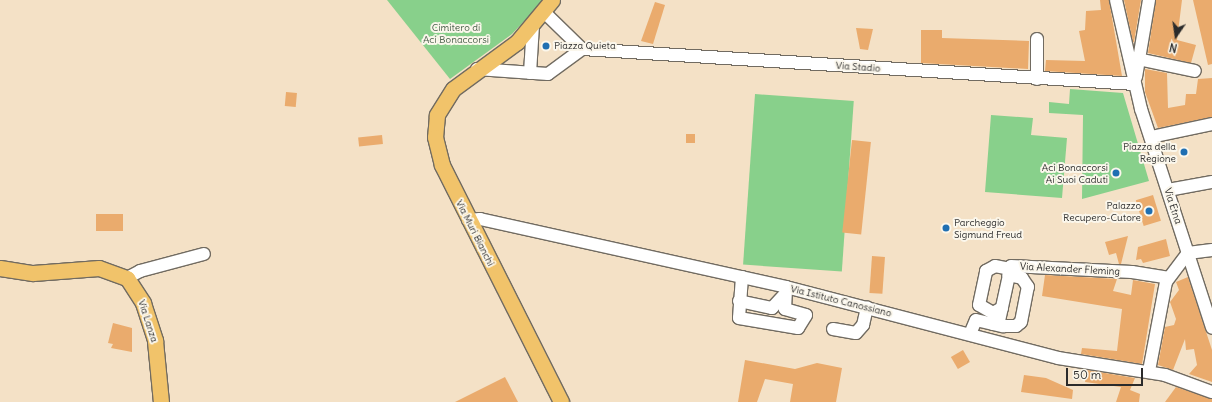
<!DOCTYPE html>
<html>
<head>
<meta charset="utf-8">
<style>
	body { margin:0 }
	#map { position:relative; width:1212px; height:402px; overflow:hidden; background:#f4e1c6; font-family:Delius,sans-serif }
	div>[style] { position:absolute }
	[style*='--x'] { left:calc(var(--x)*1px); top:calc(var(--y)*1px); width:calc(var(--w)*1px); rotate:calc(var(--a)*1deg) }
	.green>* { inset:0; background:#88d08b; transform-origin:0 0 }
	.building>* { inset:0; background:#eaab6d; transform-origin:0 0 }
	.roads { filter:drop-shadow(1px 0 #716b61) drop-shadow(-1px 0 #716b61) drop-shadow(0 1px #716b61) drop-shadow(0 -1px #716b61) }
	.minor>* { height:12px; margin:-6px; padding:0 6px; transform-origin:6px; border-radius:6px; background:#fff }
	.major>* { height:15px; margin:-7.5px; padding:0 7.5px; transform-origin:7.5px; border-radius:7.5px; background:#f1c36a }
	.dots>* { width:11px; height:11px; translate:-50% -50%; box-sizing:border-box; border:2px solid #fbf7ec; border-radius:50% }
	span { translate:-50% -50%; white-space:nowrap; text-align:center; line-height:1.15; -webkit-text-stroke:4px #fbf7ec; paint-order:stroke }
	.park-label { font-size:10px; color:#475d48 }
	.poi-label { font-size:10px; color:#2b2b2b }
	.left { translate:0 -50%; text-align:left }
	.right { translate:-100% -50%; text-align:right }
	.street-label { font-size:10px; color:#2b2b2b }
	.north { position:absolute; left:1156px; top:16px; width:40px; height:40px; -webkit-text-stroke:3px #fbf7ec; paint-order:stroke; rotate:193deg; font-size:11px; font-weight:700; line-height:16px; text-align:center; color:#2b2b2b }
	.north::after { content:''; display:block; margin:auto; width:14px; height:18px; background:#2b2b2b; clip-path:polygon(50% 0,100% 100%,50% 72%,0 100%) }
	.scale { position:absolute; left:1066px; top:368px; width:77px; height:18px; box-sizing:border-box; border:2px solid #2b2b2b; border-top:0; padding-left:5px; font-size:12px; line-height:14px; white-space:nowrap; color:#2b2b2b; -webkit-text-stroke:3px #fbf7ec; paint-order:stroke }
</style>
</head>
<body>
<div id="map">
	<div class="green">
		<i style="clip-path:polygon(387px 0,544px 0,512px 34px,450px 79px)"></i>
		<i style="clip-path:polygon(1070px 89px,1123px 93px,1149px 181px,1082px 199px,1083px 115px,1049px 113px,1049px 102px,1069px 104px)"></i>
		<i style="left:755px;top:94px;width:99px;height:171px;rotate:4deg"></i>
		<i style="clip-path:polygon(991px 115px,1033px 118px,1031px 135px,1067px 138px,1062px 198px,985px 192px)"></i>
	</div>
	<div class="building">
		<i style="clip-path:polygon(1100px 0,1109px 0,1122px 76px,1045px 71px,1046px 60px,1085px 61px,1079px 31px,1085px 30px,1086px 11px,1101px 10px)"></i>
		<i style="clip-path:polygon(1124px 0,1141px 0,1134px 42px,1133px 42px)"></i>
		<i style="clip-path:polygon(1156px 0,1182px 0,1177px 40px,1196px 45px,1191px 63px,1148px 53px)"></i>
		<i style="clip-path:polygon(1193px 0,1212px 0,1212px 64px,1208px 65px)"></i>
		<i style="clip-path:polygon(655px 2px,665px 5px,653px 44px,641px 41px)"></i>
		<i style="clip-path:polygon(856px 28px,873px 29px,868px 50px,860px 49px)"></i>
		<i style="clip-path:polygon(921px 30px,942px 30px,942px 38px,1029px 41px,1028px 69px,921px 63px)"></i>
		<i style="clip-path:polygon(1145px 69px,1167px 73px,1168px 108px,1185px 105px,1186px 94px,1196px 94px,1198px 79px,1212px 78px,1212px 117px,1158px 128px,1145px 92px)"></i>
		<i style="left:286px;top:92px;width:11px;height:14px;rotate:5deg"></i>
		<i style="left:686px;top:134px;width:9px;height:9px"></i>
		<i style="left:382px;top:135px;width:9px;height:24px;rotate:84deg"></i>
		<i style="left:852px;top:140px;width:19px;height:93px;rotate:6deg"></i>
		<i style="left:1153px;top:195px;width:27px;height:18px;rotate:73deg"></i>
		<i style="left:96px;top:214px;width:27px;height:17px"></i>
		<i style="clip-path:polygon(1128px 236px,1121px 264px,1119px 264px,1116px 253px,1109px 255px,1105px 242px)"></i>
		<i style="clip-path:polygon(1166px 239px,1170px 256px,1143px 263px,1141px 259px,1136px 260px,1138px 247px)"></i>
		<i style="left:872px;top:256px;width:13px;height:37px;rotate:4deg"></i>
		<i style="clip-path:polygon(1045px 275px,1117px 279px,1113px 291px,1131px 295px,1133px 280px,1155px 284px,1142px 364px,1081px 354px,1082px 348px,1117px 351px,1122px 309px,1042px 296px)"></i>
		<i style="clip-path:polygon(1188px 277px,1212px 350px,1212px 382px,1189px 374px,1197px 365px,1194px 349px,1186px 350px,1185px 339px,1173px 370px,1158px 365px,1165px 327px,1174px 325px,1176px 319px,1170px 302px,1179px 290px,1176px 282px)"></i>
		<i style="clip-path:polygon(113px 323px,132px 328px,132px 352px,111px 348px,113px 344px,108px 343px)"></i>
		<i style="left:963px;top:350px;width:14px;height:14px;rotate:60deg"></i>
		<i style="clip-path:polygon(745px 360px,795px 369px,817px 363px,842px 368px,836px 402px,790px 402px,793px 384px,765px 379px,757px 402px,738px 402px)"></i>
		<i style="clip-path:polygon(1087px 370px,1135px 378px,1130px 390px,1140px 394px,1139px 402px,1116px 402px,1121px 387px,1085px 382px)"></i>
		<i style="clip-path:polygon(1024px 375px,1046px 378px,1073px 390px,1072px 399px,1021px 392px)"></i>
		<i style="clip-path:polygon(505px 377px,518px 402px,455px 402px)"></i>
		<i style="clip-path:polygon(1176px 387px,1212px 399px,1212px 402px,1165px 402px)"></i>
	</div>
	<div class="roads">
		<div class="minor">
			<i style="--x:1116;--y:0;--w:112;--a:77.1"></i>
			<i style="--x:1141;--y:109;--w:230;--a:72"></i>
			<i style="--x:544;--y:12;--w:53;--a:44.2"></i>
			<i style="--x:1133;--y:58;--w:63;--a:11.8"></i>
			<i style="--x:477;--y:69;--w:71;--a:4"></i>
			<i style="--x:548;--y:74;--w:42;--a:-36.3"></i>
			<i style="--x:582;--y:49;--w:554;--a:3.62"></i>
			<i style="--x:530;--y:73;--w:48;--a:-86.4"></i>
			<i style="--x:1136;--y:77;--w:78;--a:-80.4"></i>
			<i style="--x:1037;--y:79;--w:40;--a:-90"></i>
			<i style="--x:1151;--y:137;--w:62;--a:-12"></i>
			<i style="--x:1168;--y:190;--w:45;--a:-10.3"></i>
			<i style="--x:468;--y:220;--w:12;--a:-5"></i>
			<i style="--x:480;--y:219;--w:313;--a:12.5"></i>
			<i style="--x:786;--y:287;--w:281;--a:14.6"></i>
			<i style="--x:1058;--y:358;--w:108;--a:9"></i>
			<i style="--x:1165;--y:375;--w:50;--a:19.9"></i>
			<i style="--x:742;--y:277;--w:41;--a:94.2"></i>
			<i style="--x:739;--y:318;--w:60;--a:9.6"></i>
			<i style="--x:798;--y:328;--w:15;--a:-58"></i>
			<i style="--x:806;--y:315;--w:22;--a:-164"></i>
			<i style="--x:785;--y:309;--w:22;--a:-87"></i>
			<i style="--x:127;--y:278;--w:15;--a:-28"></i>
			<i style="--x:140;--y:271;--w:66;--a:-14.9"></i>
			<i style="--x:739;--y:301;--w:34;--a:12"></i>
			<i style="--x:772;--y:308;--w:18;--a:-47"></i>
			<i style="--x:1002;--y:308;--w:10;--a:151"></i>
			<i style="--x:993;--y:313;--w:16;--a:-150"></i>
			<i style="--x:979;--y:305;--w:35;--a:-78"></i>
			<i style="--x:986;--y:271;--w:10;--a:-29"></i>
			<i style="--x:995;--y:266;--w:15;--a:11"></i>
			<i style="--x:993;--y:324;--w:7;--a:-27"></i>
			<i style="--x:999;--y:321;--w:56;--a:-77.7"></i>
			<i style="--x:1011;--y:266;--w:121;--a:2.8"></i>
			<i style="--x:1132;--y:272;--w:36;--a:9"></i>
			<i style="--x:833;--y:329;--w:23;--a:10"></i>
			<i style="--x:856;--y:333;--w:11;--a:-49"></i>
			<i style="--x:863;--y:325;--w:18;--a:-77"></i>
			<i style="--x:970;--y:334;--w:15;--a:-67"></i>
			<i style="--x:976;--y:320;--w:28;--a:13"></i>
			<i style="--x:1003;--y:326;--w:13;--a:0"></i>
			<i style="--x:1016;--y:326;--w:6;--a:-39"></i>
			<i style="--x:1021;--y:322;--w:36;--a:-79"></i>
			<i style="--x:1028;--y:287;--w:11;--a:-124"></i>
			<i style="--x:1022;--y:278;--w:14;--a:-168"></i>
			<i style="--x:1149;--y:371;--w:91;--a:-79.2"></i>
			<i style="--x:1166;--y:282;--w:36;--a:-53"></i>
			<i style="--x:1188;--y:253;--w:24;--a:-7"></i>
		</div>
		<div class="major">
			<i style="--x:552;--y:0;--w:55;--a:129.8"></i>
			<i style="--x:517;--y:42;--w:79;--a:143.7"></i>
			<i style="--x:453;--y:89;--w:31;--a:122"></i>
			<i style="--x:437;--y:115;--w:22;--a:95"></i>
			<i style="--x:435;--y:137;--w:29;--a:76"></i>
			<i style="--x:442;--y:165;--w:265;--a:63.3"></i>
			<i style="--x:0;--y:268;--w:33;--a:9"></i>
			<i style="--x:33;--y:273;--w:66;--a:-4.3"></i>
			<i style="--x:99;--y:268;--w:30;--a:20"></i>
			<i style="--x:127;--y:278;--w:30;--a:57"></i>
			<i style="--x:143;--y:303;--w:40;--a:72"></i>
			<i style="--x:155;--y:341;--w:61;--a:84.4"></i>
		</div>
	</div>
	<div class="dots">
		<i style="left:546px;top:46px;background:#1f6fb2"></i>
		<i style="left:1184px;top:152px;background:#1f6fb2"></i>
		<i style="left:1116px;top:173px;background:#1f6fb2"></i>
		<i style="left:1149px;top:211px;background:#1f6fb2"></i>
		<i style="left:946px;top:228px;background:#1f6fb2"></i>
	</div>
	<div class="park-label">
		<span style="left:456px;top:33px">Cimitero di<br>Aci Bonaccorsi</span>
	</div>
	<div class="poi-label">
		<span class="left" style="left:554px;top:46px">Piazza Quieta</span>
		<span class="right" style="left:1176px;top:152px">Piazza della<br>Regione</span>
		<span class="right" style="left:1108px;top:173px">Aci Bonaccorsi<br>Ai Suoi Caduti</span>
		<span class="right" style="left:1141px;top:211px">Palazzo<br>Recupero-Cutore</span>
		<span class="left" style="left:954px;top:228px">Parcheggio<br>Sigmund Freud</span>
	</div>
	<div class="street-label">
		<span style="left:858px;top:67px;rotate:4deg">Via Stadio</span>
		<span style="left:1173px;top:206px;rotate:72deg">Via Etna</span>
		<span style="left:475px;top:233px;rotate:63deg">Via Muri Bianchi</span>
		<span style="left:1070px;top:269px;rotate:3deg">Via Alexander Fleming</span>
		<span style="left:841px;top:301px;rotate:14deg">Via Istituto Canossiano</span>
		<span style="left:148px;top:321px;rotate:72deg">Via Lanza</span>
	</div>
	<div class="north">N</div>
	<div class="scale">50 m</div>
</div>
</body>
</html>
